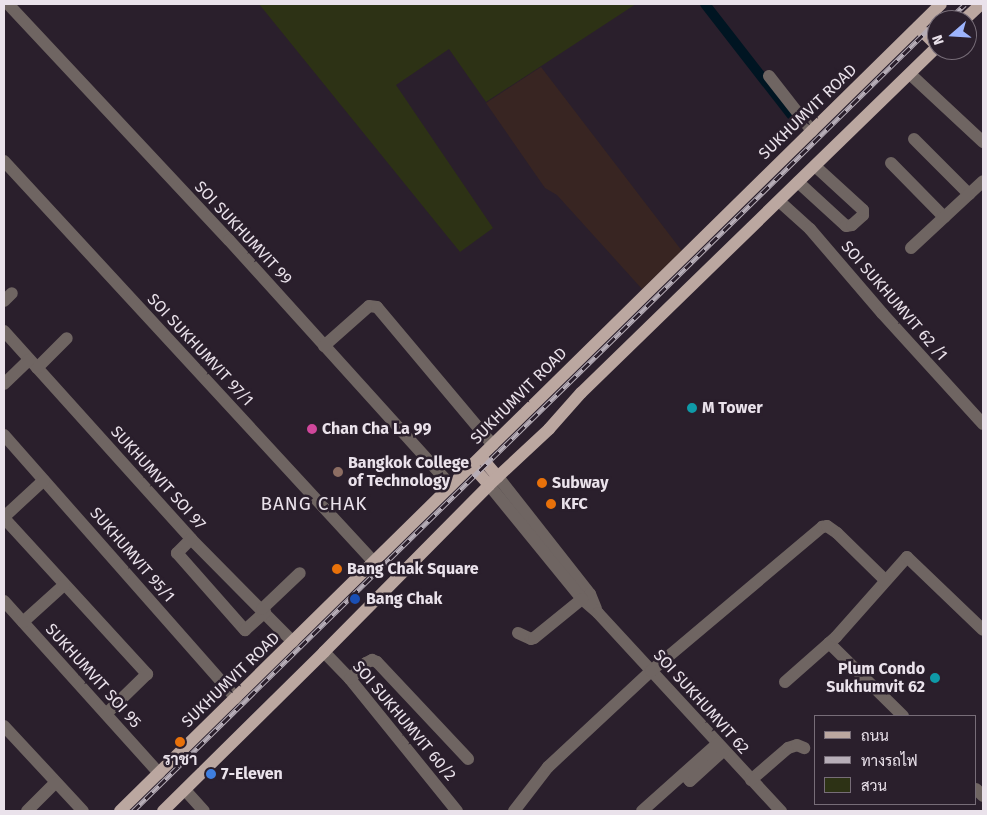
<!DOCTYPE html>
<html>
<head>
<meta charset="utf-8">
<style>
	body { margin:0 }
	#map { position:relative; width:987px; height:815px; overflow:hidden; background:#2a1f2c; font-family:"Fira Sans",Sarabun,sans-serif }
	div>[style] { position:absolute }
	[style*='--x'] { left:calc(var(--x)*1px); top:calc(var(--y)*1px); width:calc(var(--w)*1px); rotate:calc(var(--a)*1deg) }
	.industrial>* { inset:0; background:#382522 }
	.green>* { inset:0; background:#2d3215 }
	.canal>* { height:10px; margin:-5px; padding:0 5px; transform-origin:5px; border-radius:5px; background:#001522 }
	.minor>* { height:12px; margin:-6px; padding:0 6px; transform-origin:6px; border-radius:6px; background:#6f6562 }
	.major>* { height:12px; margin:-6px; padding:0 6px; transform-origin:6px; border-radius:6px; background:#bba7a0 }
	.rail>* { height:5px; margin-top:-2.5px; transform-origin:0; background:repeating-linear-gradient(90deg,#2a1f2c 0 9px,#b7aeb8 0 18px); box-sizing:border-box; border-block:1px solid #b7aeb8 }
	.dots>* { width:14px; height:14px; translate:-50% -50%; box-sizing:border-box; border:2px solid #2a1f2c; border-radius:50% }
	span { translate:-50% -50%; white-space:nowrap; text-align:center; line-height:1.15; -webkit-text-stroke:5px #2a1f2c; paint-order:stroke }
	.street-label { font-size:16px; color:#eae2eb }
	.poi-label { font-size:16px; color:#eae2eb; font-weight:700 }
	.left { translate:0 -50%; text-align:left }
	.right { translate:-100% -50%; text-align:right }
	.quarter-label { font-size:19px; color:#eae2eb; letter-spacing:1px }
	.frame { position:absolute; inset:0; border:5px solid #eae2eb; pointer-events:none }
	.legend { position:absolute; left:814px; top:715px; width:162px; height:90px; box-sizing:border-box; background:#2a1f2c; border:1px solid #776d78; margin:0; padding:6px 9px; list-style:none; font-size:15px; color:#eae2eb }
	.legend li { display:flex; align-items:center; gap:10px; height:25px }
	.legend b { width:25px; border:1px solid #776d78 }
	.north { position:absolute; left:927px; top:10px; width:50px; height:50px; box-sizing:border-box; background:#2a1f2c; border:1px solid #776d78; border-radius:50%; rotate:251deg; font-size:14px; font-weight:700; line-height:20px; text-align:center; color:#eae2eb }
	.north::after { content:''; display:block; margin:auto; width:18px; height:22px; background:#9db4fd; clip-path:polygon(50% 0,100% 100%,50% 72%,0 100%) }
</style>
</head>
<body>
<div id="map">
	<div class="industrial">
		<i style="clip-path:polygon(541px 67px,682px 251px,642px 289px,557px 195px,545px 188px,486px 103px)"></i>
	</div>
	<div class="green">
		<i style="clip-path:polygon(259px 4px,636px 4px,486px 102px,449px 49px,396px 85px,493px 228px,460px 252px)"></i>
	</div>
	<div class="canal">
		<i style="--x:705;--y:4;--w:148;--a:52.1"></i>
	</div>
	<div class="minor">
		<i style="--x:8;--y:4;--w:323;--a:46.9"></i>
		<i style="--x:229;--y:240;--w:331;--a:47.9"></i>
		<i style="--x:910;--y:74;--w:100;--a:43"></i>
		<i style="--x:769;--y:76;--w:70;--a:52"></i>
		<i style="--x:914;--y:139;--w:78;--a:45"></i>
		<i style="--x:4;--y:161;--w:544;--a:47.31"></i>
		<i style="--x:891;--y:163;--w:76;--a:45.5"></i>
		<i style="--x:798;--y:182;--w:65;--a:42.5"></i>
		<i style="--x:846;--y:226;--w:6;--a:-9"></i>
		<i style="--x:852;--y:225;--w:15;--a:-42"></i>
		<i style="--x:863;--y:215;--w:5;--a:-90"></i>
		<i style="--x:863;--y:210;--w:65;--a:-137.5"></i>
		<i style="--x:779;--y:201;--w:42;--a:42.1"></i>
		<i style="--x:810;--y:229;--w:111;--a:49.4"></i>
		<i style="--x:882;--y:313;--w:150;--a:47.7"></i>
		<i style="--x:911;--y:248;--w:98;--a:-42.9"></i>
		<i style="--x:4;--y:301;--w:11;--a:-45"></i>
		<i style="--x:4;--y:331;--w:280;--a:48"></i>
		<i style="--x:191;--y:539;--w:145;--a:45.3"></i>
		<i style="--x:324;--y:346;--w:60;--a:-41.6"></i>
		<i style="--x:369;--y:306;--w:8;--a:7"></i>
		<i style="--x:377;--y:307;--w:180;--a:50"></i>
		<i style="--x:37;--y:368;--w:42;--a:-45"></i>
		<i style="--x:4;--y:384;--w:35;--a:-44"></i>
		<i style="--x:4;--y:435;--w:351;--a:48.6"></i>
		<i style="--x:498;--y:477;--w:149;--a:51.8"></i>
		<i style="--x:590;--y:594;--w:16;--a:68"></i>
		<i style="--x:489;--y:485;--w:147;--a:50.8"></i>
		<i style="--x:582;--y:599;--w:21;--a:41"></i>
		<i style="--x:598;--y:613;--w:270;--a:47.3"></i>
		<i style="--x:4;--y:517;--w:54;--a:-42.8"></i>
		<i style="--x:4;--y:518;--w:212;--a:47.5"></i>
		<i style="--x:147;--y:674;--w:57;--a:135.7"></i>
		<i style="--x:191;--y:539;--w:20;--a:135"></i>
		<i style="--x:177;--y:553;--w:103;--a:48.6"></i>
		<i style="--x:245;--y:630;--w:27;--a:-42"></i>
		<i style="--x:4;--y:601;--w:232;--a:48"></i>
		<i style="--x:262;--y:609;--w:52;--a:-43.5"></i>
		<i style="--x:23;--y:622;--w:55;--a:-42.1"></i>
		<i style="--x:518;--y:633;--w:14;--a:25"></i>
		<i style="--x:531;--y:639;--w:3;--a:-18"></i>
		<i style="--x:534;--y:638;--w:62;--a:-39.1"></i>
		<i style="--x:829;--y:643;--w:104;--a:44.6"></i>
		<i style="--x:324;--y:652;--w:37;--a:46"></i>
		<i style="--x:350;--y:679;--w:170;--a:51"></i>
		<i style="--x:350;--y:679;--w:23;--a:-45"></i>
		<i style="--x:366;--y:663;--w:7;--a:-27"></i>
		<i style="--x:372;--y:660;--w:5;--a:22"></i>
		<i style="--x:377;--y:662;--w:133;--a:46.8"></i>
		<i style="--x:785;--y:682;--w:68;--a:-41.4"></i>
		<i style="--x:836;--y:637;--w:107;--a:-48.4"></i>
		<i style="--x:907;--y:557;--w:105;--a:43.8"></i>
		<i style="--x:4;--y:726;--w:116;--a:47.1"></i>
		<i style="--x:684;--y:774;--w:9;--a:49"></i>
		<i style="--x:690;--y:781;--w:45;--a:-42.3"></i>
		<i style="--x:751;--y:780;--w:49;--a:-40.9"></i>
		<i style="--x:788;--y:748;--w:9;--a:-18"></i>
		<i style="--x:797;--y:745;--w:8;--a:23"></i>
		<i style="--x:976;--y:789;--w:10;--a:45"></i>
		<i style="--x:185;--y:790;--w:28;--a:48"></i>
		<i style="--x:27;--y:811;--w:40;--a:-45"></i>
		<i style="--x:514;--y:811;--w:56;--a:-52.3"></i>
		<i style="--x:548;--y:767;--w:141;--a:-43"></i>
		<i style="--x:651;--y:671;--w:224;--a:-40.1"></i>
		<i style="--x:822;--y:527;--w:5;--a:-11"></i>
		<i style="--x:827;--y:526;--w:12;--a:35"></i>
		<i style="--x:837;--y:533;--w:67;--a:44.4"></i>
		<i style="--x:642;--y:811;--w:101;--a:-41.8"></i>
	</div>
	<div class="major">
		<i style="--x:964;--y:20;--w:23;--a:-43"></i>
		<i style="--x:918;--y:27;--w:27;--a:45"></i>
		<i style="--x:481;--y:457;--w:26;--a:50"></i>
		<i style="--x:472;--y:466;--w:25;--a:48"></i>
		<i style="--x:120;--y:811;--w:1151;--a:-44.51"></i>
		<i style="--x:163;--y:811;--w:226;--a:-44.6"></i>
		<i style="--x:324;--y:652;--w:235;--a:-45.3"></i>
		<i style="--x:489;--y:485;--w:82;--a:-43"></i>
		<i style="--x:549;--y:429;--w:48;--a:-48.4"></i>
		<i style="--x:581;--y:393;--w:496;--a:-44.2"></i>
	</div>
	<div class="rail">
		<i style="--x:948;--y:20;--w:23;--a:-43"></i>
		<i style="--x:133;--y:811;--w:1127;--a:-44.5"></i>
	</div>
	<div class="dots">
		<i style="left:692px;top:408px;background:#0f9aa8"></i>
		<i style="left:312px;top:429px;background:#d1479c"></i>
		<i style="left:338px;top:472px;background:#8d6e63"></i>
		<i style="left:542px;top:483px;background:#e8710a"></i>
		<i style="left:551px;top:504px;background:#e8710a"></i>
		<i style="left:337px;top:569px;background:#e8710a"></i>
		<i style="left:355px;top:599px;background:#1a4fb4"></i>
		<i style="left:935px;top:678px;background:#0f9aa8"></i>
		<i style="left:180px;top:742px;background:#e8710a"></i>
		<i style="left:211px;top:774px;background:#3f7fe0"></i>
	</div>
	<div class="street-label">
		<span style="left:808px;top:112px;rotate:-44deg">SUKHUMVIT ROAD</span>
		<span style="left:243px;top:233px;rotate:47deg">SOI SUKHUMVIT 99</span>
		<span style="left:894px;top:301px;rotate:49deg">SOI SUKHUMVIT 62 /1</span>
		<span style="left:200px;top:350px;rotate:47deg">SOI SUKHUMVIT 97/1</span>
		<span style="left:519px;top:396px;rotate:-45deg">SUKHUMVIT ROAD</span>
		<span style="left:158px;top:478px;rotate:48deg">SUKHUMVIT SOI 97</span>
		<span style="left:132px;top:555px;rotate:49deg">SUKHUMVIT 95/1</span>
		<span style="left:93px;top:676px;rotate:48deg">SUKHUMVIT SOI 95</span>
		<span style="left:231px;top:680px;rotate:-44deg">SUKHUMVIT ROAD</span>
		<span style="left:701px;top:702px;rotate:48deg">SOI SUKHUMVIT 62</span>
		<span style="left:404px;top:721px;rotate:50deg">SOI SUKHUMVIT 60/2</span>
	</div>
	<div class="poi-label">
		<span class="left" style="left:702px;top:408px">M Tower</span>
		<span class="left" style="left:322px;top:429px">Chan Cha La 99</span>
		<span class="left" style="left:348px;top:472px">Bangkok College<br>of Technology</span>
		<span class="left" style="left:552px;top:483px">Subway</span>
		<span class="left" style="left:561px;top:504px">KFC</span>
		<span class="left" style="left:347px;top:569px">Bang Chak Square</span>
		<span class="left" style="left:366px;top:599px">Bang Chak</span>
		<span class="right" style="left:925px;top:678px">Plum Condo<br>Sukhumvit 62</span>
		<span style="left:180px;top:760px">ราชา</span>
		<span class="left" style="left:221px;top:774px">7-Eleven</span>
	</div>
	<div class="quarter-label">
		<span style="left:314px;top:504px">BANG CHAK</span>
	</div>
	<div class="frame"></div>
	<ul class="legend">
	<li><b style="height:6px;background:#bba7a0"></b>ถนน</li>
	<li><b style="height:6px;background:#b7aeb8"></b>ทางรถไฟ</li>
	<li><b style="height:14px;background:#2d3215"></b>สวน</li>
	</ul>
	<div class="north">N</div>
</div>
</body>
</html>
